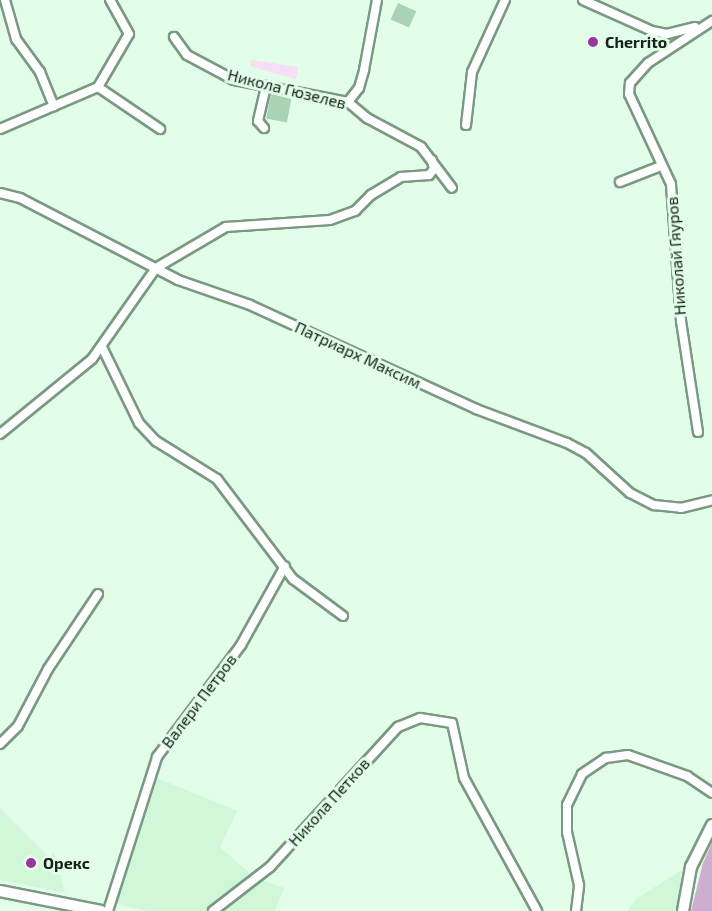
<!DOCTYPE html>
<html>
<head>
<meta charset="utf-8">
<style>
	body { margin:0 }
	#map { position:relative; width:712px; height:911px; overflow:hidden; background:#e2fde8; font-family:"Exo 2",sans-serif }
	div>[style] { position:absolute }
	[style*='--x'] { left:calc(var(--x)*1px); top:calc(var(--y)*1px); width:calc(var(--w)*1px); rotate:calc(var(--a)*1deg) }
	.built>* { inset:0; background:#cff7d8 }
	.green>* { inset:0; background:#f6def7 }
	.forest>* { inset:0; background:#ceaed0 }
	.building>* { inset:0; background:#aad2b4; transform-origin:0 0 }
	.roads { filter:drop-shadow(2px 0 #7a9982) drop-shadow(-2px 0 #7a9982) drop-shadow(0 2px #7a9982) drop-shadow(0 -2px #7a9982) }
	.minor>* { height:8px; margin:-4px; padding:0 4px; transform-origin:4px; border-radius:4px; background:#fff }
	.tertiary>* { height:10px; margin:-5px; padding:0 5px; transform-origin:5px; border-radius:5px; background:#fff }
	.dots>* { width:16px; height:16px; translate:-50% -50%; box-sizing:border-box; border:3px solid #e2fde8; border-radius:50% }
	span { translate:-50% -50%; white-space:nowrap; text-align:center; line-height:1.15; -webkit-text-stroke:6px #e2fde8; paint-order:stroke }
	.poi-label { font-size:16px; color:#162319; font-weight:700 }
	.left { translate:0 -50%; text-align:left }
	.street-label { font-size:16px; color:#162319 }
</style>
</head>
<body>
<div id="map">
	<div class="built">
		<i style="clip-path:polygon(157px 778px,237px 811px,220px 847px,254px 877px,284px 888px,275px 911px,148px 911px,114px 903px)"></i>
		<i style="clip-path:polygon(0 808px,49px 857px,54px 853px,65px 893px,0 880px)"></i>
		<i style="clip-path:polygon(682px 870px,677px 911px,627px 911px,636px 899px)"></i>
	</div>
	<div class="green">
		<i style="clip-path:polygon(252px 60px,298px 67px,296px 79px,250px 66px)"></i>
	</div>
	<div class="forest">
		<i style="clip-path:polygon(712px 843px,712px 911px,691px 911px,703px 863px)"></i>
	</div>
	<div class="building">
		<i style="left:398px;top:3px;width:20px;height:18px;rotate:24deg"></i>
		<i style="left:271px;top:94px;width:21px;height:25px;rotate:11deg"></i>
	</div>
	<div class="roads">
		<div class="minor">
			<i style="--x:5;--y:0;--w:41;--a:74.2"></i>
			<i style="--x:16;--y:39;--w:41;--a:54"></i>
			<i style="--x:40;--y:72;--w:37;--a:68"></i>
			<i style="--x:583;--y:0;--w:76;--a:24.2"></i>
			<i style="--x:652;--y:31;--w:15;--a:11"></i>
			<i style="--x:667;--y:34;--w:29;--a:-14"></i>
			<i style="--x:174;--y:37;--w:22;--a:54"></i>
			<i style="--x:187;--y:55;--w:53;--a:28"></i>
			<i style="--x:234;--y:80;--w:116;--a:10.9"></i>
			<i style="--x:348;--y:102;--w:25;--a:40"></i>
			<i style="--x:367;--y:118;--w:61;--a:28.2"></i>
			<i style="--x:421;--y:147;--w:51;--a:52.9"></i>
			<i style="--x:98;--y:87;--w:61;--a:-59.7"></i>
			<i style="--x:129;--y:34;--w:39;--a:-119"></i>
			<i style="--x:348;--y:102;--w:18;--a:-52"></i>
			<i style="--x:359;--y:88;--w:19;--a:-74"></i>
			<i style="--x:364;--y:70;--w:71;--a:-79.5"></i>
			<i style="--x:466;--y:125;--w:53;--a:-83.5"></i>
			<i style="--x:472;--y:72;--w:79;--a:-65.4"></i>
			<i style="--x:264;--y:128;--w:9;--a:-131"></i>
			<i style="--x:258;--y:121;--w:36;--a:-77"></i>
			<i style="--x:0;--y:129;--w:107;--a:-23.2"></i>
			<i style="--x:98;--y:87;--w:75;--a:34.1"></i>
			<i style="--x:620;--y:182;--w:44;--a:-21.3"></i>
			<i style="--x:0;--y:193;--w:21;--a:14"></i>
			<i style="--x:20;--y:198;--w:178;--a:27.4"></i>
			<i style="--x:178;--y:280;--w:76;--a:19.1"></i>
			<i style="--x:250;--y:305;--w:249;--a:24.7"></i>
			<i style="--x:476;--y:409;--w:97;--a:20.5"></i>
			<i style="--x:567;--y:443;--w:21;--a:28"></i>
			<i style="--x:586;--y:453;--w:59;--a:42.3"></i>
			<i style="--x:630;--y:493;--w:27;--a:27"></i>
			<i style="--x:654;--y:505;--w:27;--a:6"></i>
			<i style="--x:681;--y:508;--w:32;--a:-14"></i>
			<i style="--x:102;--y:347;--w:85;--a:64"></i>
			<i style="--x:139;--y:423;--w:25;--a:47"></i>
			<i style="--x:156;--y:441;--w:72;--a:31.9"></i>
			<i style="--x:217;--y:479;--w:126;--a:52.8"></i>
			<i style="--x:293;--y:579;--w:62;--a:36.5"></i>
			<i style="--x:698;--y:432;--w:112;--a:-98.7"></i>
			<i style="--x:681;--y:321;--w:137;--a:-94.2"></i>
			<i style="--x:671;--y:184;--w:99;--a:-115"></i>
			<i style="--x:629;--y:94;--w:11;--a:-85"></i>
			<i style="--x:630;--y:83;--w:27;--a:-48"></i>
			<i style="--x:648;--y:63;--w:77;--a:-33.3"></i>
			<i style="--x:0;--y:434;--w:119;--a:-39.2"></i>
			<i style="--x:92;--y:359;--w:111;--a:-54.9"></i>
			<i style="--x:156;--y:268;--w:81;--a:-30.4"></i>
			<i style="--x:226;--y:227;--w:104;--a:-3.9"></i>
			<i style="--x:330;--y:220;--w:27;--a:-20"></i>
			<i style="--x:355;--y:211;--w:23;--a:-45"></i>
			<i style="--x:371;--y:195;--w:35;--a:-31"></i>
			<i style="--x:401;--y:177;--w:28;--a:-4"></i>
			<i style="--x:429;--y:175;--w:8;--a:-50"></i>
			<i style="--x:434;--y:169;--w:9;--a:-103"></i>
			<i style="--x:0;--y:744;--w:25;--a:-45"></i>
			<i style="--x:18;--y:726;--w:64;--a:-62.2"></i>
			<i style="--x:48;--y:669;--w:90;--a:-56.3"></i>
			<i style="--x:108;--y:911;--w:162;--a:-72.3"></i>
			<i style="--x:157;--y:757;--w:140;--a:-53.1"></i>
			<i style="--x:241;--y:645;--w:90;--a:-60.9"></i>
			<i style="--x:213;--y:911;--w:72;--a:-37.7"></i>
			<i style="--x:270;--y:867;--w:190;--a:-47.6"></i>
			<i style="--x:398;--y:727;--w:24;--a:-22"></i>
			<i style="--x:420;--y:718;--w:32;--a:9"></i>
			<i style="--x:452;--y:723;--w:56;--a:77.7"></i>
			<i style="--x:464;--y:778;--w:152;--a:61.2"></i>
			<i style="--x:576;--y:911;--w:26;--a:-83"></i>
			<i style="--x:579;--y:885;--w:54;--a:-102.8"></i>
			<i style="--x:567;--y:832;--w:27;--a:-90"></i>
			<i style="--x:567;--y:805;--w:34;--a:-64"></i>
			<i style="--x:582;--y:774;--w:29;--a:-34"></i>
			<i style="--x:606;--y:758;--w:22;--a:-8"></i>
			<i style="--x:628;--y:755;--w:63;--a:19.6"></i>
			<i style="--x:687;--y:776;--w:30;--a:34"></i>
		</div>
		<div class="tertiary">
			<i style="--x:0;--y:891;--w:103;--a:11.2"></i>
			<i style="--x:683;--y:911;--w:45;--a:-79.7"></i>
			<i style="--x:691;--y:867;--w:47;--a:-63.4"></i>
		</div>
	</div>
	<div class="dots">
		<i style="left:593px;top:42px;background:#96369e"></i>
		<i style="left:31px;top:863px;background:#96369e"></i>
	</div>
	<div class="poi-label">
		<span class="left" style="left:605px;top:42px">Cherrito</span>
		<span class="left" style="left:43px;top:863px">Орекс</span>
	</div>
	<div class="street-label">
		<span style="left:287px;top:89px;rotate:14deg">Никола Гюзелев</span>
		<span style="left:676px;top:256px;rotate:-94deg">Николай Гяуров</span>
		<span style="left:358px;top:355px;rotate:25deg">Патриарх Максим</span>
		<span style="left:199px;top:701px;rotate:-53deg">Валери Петров</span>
		<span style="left:329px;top:802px;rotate:-48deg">Никола Петков</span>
	</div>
</div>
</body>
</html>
